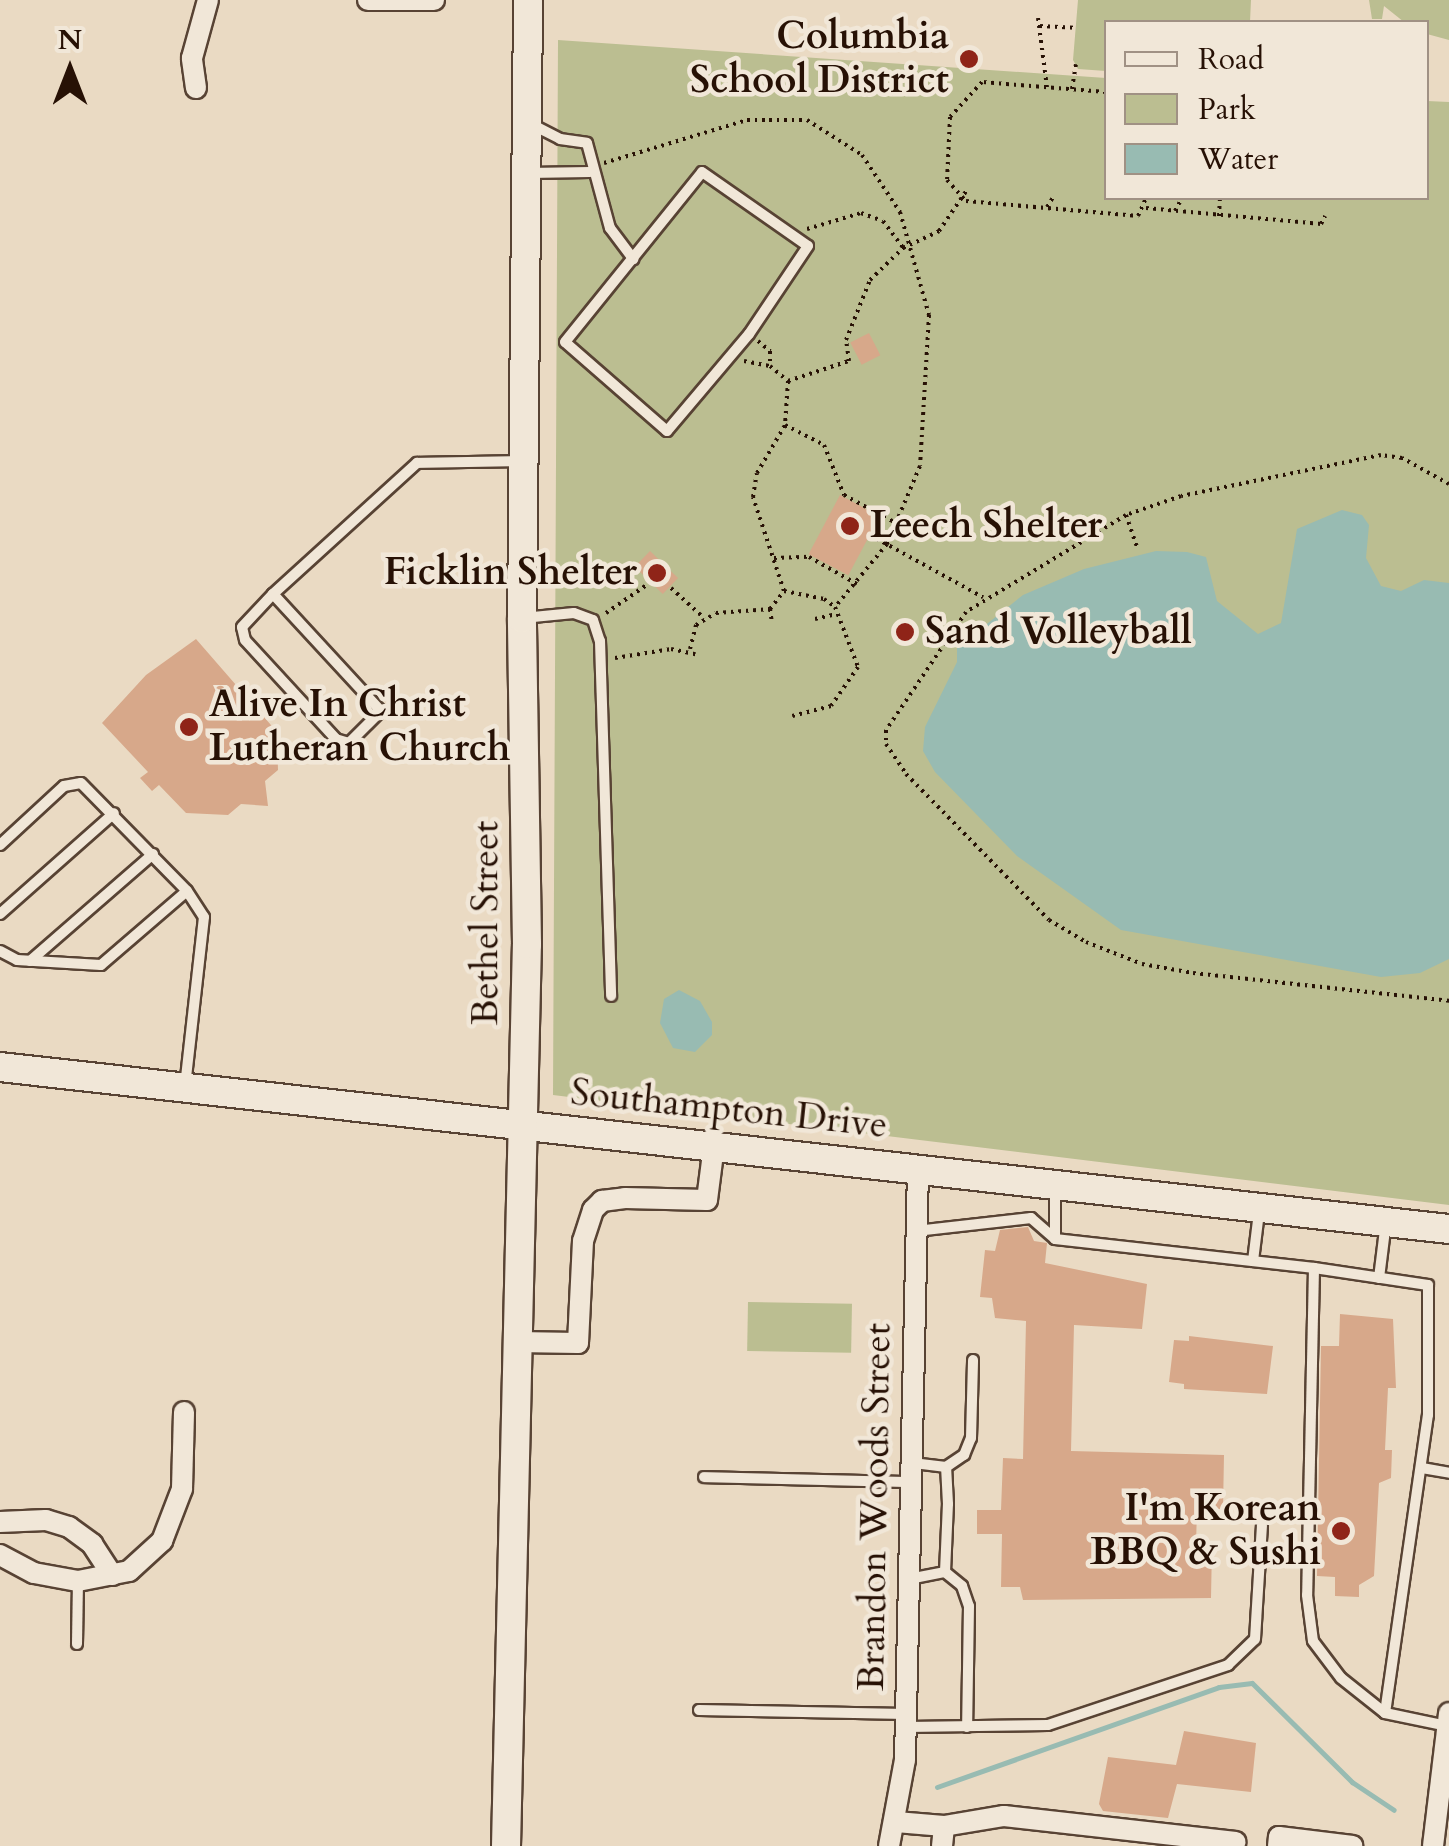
<!DOCTYPE html>
<html>
<head>
<meta charset="utf-8">
<style>
	body { margin:0 }
	#map { position:relative; width:1449px; height:1846px; overflow:hidden; background:#eadac3; font-family:Cardo,serif }
	div>[style] { position:absolute }
	[style*='--x'] { left:calc(var(--x)*1px); top:calc(var(--y)*1px); width:calc(var(--w)*1px); rotate:calc(var(--a)*1deg) }
	.green>* { inset:0; background:#bbbe91; transform-origin:0 0 }
	.water>* { inset:0; background:#98bbb2 }
	.stream>* { height:5px; margin:-2.5px; padding:0 2.5px; transform-origin:2.5px; border-radius:2.5px; background:#98bbb2 }
	.building>* { inset:0; background:#d7a88a; transform-origin:0 0 }
	.path>* { height:4px; margin-top:-2px; transform-origin:0; background:repeating-linear-gradient(90deg,#271105 0 2.5px,transparent 0 7.5px) }
	.roads { filter:drop-shadow(2px 0 #584334) drop-shadow(-2px 0 #584334) drop-shadow(0 2px #584334) drop-shadow(0 -2px #584334) }
	.lane>* { height:10px; margin:-5px; padding:0 5px; transform-origin:5px; border-radius:5px; background:#f1e7d8 }
	.street>* { height:20px; margin:-10px; padding:0 10px; transform-origin:10px; border-radius:10px; background:#f1e7d8 }
	.secondary>* { height:28px; margin:-14px; padding:0 14px; transform-origin:14px; border-radius:14px; background:#f1e7d8 }
	.dots>* { width:28px; height:28px; translate:-50% -50%; box-sizing:border-box; border:5px solid #f1e7d8; border-radius:50% }
	span { translate:-50% -50%; white-space:nowrap; text-align:center; line-height:1.15; -webkit-text-stroke:9px #f1e7d8; paint-order:stroke }
	.poi-label { font-size:38px; color:#271105; font-weight:700 }
	.right { translate:-100% -50%; text-align:right }
	.left { translate:0 -50%; text-align:left }
	.street-label { font-size:38px; color:#271105 }
	.legend { position:absolute; left:1104px; top:20px; width:325px; height:180px; box-sizing:border-box; background:#f1e7d8; border:2px solid #a09184; margin:0; padding:12px 18px; list-style:none; font-size:30px; color:#271105 }
	.legend li { display:flex; align-items:center; gap:20px; height:50px }
	.legend b { width:50px; border:2px solid #a09184 }
	.north { position:absolute; left:20px; top:20px; width:100px; height:100px; -webkit-text-stroke:8px #f1e7d8; paint-order:stroke; rotate:0deg; font-size:28px; font-weight:700; line-height:40px; text-align:center; color:#271105 }
	.north::after { content:''; display:block; margin:auto; width:35px; height:45px; background:#271105; clip-path:polygon(50% 0,100% 100%,50% 72%,0 100%) }
</style>
</head>
<body>
<div id="map">
	<div class="green">
		<i style="clip-path:polygon(1078px 0,1251px 0,1250px 22px,1106px 22px,1106px 71px,1078px 69px,1073px 60px)"></i>
		<i style="clip-path:polygon(1369px 0,1449px 0,1449px 40px,1427px 34px,1426px 22px,1404px 22px,1384px 6px,1382px 19px,1372px 19px)"></i>
		<i style="clip-path:polygon(558px 40px,1106px 78px,1106px 198px,1426px 198px,1427px 101px,1449px 102px,1449px 1205px,553px 1095px)"></i>
		<i style="left:748px;top:1302px;width:104px;height:49px;rotate:1deg"></i>
	</div>
	<div class="water">
		<i style="clip-path:polygon(1342px 510px,1362px 515px,1369px 525px,1366px 558px,1381px 586px,1401px 591px,1424px 580px,1449px 583px,1449px 959px,1420px 973px,1381px 977px,1121px 930px,1017px 856px,935px 772px,923px 751px,925px 727px,957px 662px,957px 648px,1023px 595px,1084px 569px,1156px 551px,1187px 552px,1206px 557px,1217px 601px,1258px 634px,1281px 623px,1297px 529px)"></i>
		<i style="clip-path:polygon(679px 990px,700px 1001px,712px 1022px,712px 1035px,695px 1052px,673px 1048px,660px 1023px,664px 999px)"></i>
	</div>
	<div class="stream">
		<i style="--x:937;--y:1787;--w:299;--a:-19.5"></i>
		<i style="--x:1219;--y:1687;--w:33;--a:-7"></i>
		<i style="--x:1252;--y:1683;--w:141;--a:44.7"></i>
		<i style="--x:1352;--y:1782;--w:50;--a:33.7"></i>
	</div>
	<div class="building">
		<i style="left:869px;top:333px;width:25px;height:21px;rotate:63deg"></i>
		<i style="left:840px;top:495px;width:45px;height:67px;rotate:28deg"></i>
		<i style="left:650px;top:551px;width:39px;height:22px;rotate:44deg"></i>
		<i style="clip-path:polygon(196px 639px,277px 732px,278px 770px,265px 781px,268px 806px,241px 804px,228px 815px,186px 813px,159px 785px,152px 791px,140px 778px,148px 772px,102px 723px,146px 675px)"></i>
		<i style="clip-path:polygon(1028px 1227px,1034px 1241px,1047px 1243px,1045px 1263px,1147px 1284px,1142px 1329px,1074px 1325px,1071px 1451px,1224px 1455px,1223px 1509px,1197px 1509px,1196px 1545px,1212px 1546px,1211px 1598px,1023px 1600px,1020px 1587px,1001px 1587px,1002px 1534px,977px 1534px,977px 1510px,1001px 1510px,1003px 1458px,1023px 1459px,1026px 1321px,995px 1318px,992px 1298px,980px 1297px,985px 1250px,995px 1251px,1000px 1230px)"></i>
		<i style="clip-path:polygon(1340px 1314px,1393px 1319px,1396px 1388px,1388px 1388px,1385px 1450px,1392px 1450px,1391px 1478px,1379px 1483px,1374px 1576px,1359px 1585px,1359px 1597px,1335px 1596px,1335px 1577px,1317px 1576px,1321px 1346px,1339px 1346px)"></i>
		<i style="clip-path:polygon(1189px 1336px,1273px 1346px,1267px 1394px,1184px 1389px,1184px 1384px,1169px 1382px,1174px 1340px,1189px 1341px)"></i>
		<i style="clip-path:polygon(1184px 1731px,1256px 1743px,1251px 1792px,1177px 1784px,1168px 1818px,1103px 1811px,1099px 1804px,1108px 1757px,1176px 1765px)"></i>
	</div>
	<div class="path">
		<i style="--x:1038;--y:18;--w:70;--a:82.6"></i>
		<i style="--x:1040;--y:26;--w:35;--a:3"></i>
		<i style="--x:1072;--y:89;--w:25;--a:-81"></i>
		<i style="--x:1106;--y:92;--w:124;--a:-175.4"></i>
		<i style="--x:982;--y:82;--w:47;--a:132.4"></i>
		<i style="--x:950;--y:117;--w:63;--a:92.7"></i>
		<i style="--x:947;--y:180;--w:28;--a:48"></i>
		<i style="--x:966;--y:201;--w:173;--a:5"></i>
		<i style="--x:1138;--y:216;--w:20;--a:-66"></i>
		<i style="--x:604;--y:163;--w:149;--a:-16.7"></i>
		<i style="--x:747;--y:120;--w:60;--a:0"></i>
		<i style="--x:807;--y:120;--w:65;--a:32.5"></i>
		<i style="--x:862;--y:155;--w:69;--a:56.3"></i>
		<i style="--x:900;--y:212;--w:107;--a:74.3"></i>
		<i style="--x:929;--y:315;--w:151;--a:93.4"></i>
		<i style="--x:920;--y:466;--w:85;--a:112.9"></i>
		<i style="--x:887;--y:544;--w:82;--a:129.5"></i>
		<i style="--x:1047;--y:207;--w:13;--a:-58"></i>
		<i style="--x:1146;--y:208;--w:176;--a:5.2"></i>
		<i style="--x:1321;--y:224;--w:9;--a:-63"></i>
		<i style="--x:1175;--y:211;--w:15;--a:-62"></i>
		<i style="--x:1219;--y:216;--w:18;--a:-87"></i>
		<i style="--x:807;--y:229;--w:56;--a:-16.5"></i>
		<i style="--x:861;--y:213;--w:23;--a:20"></i>
		<i style="--x:883;--y:221;--w:34;--a:53"></i>
		<i style="--x:903;--y:248;--w:40;--a:-25"></i>
		<i style="--x:939;--y:231;--w:50;--a:-55.7"></i>
		<i style="--x:758;--y:341;--w:16;--a:40"></i>
		<i style="--x:770;--y:351;--w:15;--a:90"></i>
		<i style="--x:744;--y:361;--w:26;--a:11"></i>
		<i style="--x:770;--y:366;--w:23;--a:40"></i>
		<i style="--x:788;--y:381;--w:64;--a:-18.2"></i>
		<i style="--x:849;--y:361;--w:21;--a:-98"></i>
		<i style="--x:846;--y:340;--w:65;--a:-68.2"></i>
		<i style="--x:870;--y:280;--w:47;--a:-44.1"></i>
		<i style="--x:788;--y:381;--w:44;--a:93.9"></i>
		<i style="--x:785;--y:425;--w:44;--a:27.1"></i>
		<i style="--x:824;--y:445;--w:54;--a:68.2"></i>
		<i style="--x:844;--y:495;--w:57;--a:28.4"></i>
		<i style="--x:1449;--y:484;--w:54;--a:-151"></i>
		<i style="--x:1402;--y:458;--w:21;--a:-172"></i>
		<i style="--x:1381;--y:455;--w:204;--a:168.4"></i>
		<i style="--x:1181;--y:496;--w:58;--a:160.9"></i>
		<i style="--x:1126;--y:515;--w:187;--a:148.8"></i>
		<i style="--x:966;--y:612;--w:143;--a:124.1"></i>
		<i style="--x:886;--y:730;--w:14;--a:90"></i>
		<i style="--x:886;--y:744;--w:36;--a:56"></i>
		<i style="--x:906;--y:774;--w:204;--a:45.6"></i>
		<i style="--x:1049;--y:920;--w:43;--a:30.7"></i>
		<i style="--x:1086;--y:942;--w:60;--a:21.4"></i>
		<i style="--x:1142;--y:964;--w:52;--a:10"></i>
		<i style="--x:1193;--y:973;--w:258;--a:6.2"></i>
		<i style="--x:1126;--y:515;--w:36;--a:71"></i>
		<i style="--x:870;--y:535;--w:129;--a:28.8"></i>
		<i style="--x:774;--y:558;--w:35;--a:-2"></i>
		<i style="--x:809;--y:557;--w:55;--a:29.4"></i>
		<i style="--x:671;--y:588;--w:45;--a:42.3"></i>
		<i style="--x:784;--y:591;--w:99;--a:-108.3"></i>
		<i style="--x:753;--y:497;--w:24;--a:-81"></i>
		<i style="--x:757;--y:473;--w:56;--a:-59.7"></i>
		<i style="--x:770;--y:609;--w:14;--a:82"></i>
		<i style="--x:606;--y:613;--w:55;--a:-34.6"></i>
		<i style="--x:815;--y:619;--w:22;--a:-13"></i>
		<i style="--x:690;--y:649;--w:25;--a:-76"></i>
		<i style="--x:696;--y:625;--w:23;--a:-31"></i>
		<i style="--x:716;--y:613;--w:54;--a:-4.2"></i>
		<i style="--x:770;--y:609;--w:23;--a:-52"></i>
		<i style="--x:784;--y:591;--w:41;--a:11.3"></i>
		<i style="--x:824;--y:599;--w:14;--a:36"></i>
		<i style="--x:835;--y:607;--w:64;--a:69"></i>
		<i style="--x:858;--y:667;--w:47;--a:124.7"></i>
		<i style="--x:831;--y:706;--w:40;--a:165.6"></i>
		<i style="--x:615;--y:658;--w:57;--a:-9.1"></i>
		<i style="--x:671;--y:649;--w:25;--a:12"></i>
	</div>
	<div class="roads">
		<div class="lane">
			<i style="--x:529;--y:123;--w:35;--a:27"></i>
			<i style="--x:560;--y:139;--w:27;--a:8"></i>
			<i style="--x:587;--y:143;--w:88;--a:74.9"></i>
			<i style="--x:610;--y:228;--w:39;--a:53"></i>
			<i style="--x:702;--y:172;--w:129;--a:34.9"></i>
			<i style="--x:808;--y:246;--w:106;--a:123.8"></i>
			<i style="--x:749;--y:334;--w:127;--a:130.2"></i>
			<i style="--x:667;--y:431;--w:135;--a:-138.9"></i>
			<i style="--x:565;--y:342;--w:218;--a:-51.1"></i>
			<i style="--x:528;--y:173;--w:62;--a:-0.9"></i>
			<i style="--x:273;--y:594;--w:159;--a:47.3"></i>
			<i style="--x:381;--y:711;--w:45;--a:135"></i>
			<i style="--x:349;--y:743;--w:14;--a:-163"></i>
			<i style="--x:336;--y:739;--w:134;--a:-132.6"></i>
			<i style="--x:245;--y:640;--w:13;--a:-103"></i>
			<i style="--x:242;--y:627;--w:45;--a:-46.8"></i>
			<i style="--x:273;--y:594;--w:195;--a:-42.3"></i>
			<i style="--x:417;--y:463;--w:102;--a:-1.1"></i>
			<i style="--x:523;--y:618;--w:51;--a:-5.6"></i>
			<i style="--x:574;--y:613;--w:20;--a:20"></i>
			<i style="--x:593;--y:620;--w:22;--a:72"></i>
			<i style="--x:600;--y:641;--w:355;--a:88.2"></i>
			<i style="--x:0;--y:845;--w:87;--a:-42.7"></i>
			<i style="--x:64;--y:786;--w:17;--a:-10"></i>
			<i style="--x:81;--y:783;--w:151;--a:45.5"></i>
			<i style="--x:187;--y:891;--w:31;--a:57"></i>
			<i style="--x:204;--y:917;--w:170;--a:96.4"></i>
			<i style="--x:0;--y:914;--w:152;--a:-41.5"></i>
			<i style="--x:0;--y:951;--w:19;--a:28"></i>
			<i style="--x:17;--y:960;--w:84;--a:3.4"></i>
			<i style="--x:101;--y:965;--w:113;--a:-40.7"></i>
			<i style="--x:30;--y:961;--w:163;--a:-41"></i>
			<i style="--x:1055;--y:1185;--w:54;--a:90"></i>
			<i style="--x:916;--y:1231;--w:116;--a:-6.4"></i>
			<i style="--x:1031;--y:1218;--w:32;--a:41"></i>
			<i style="--x:1055;--y:1239;--w:261;--a:6.4"></i>
			<i style="--x:1253;--y:1261;--w:49;--a:-83"></i>
			<i style="--x:1379;--y:1278;--w:56;--a:-82.9"></i>
			<i style="--x:946;--y:1467;--w:22;--a:-34"></i>
			<i style="--x:964;--y:1455;--w:18;--a:-68"></i>
			<i style="--x:971;--y:1438;--w:78;--a:-88.5"></i>
			<i style="--x:1422;--y:1468;--w:27;--a:10"></i>
			<i style="--x:704;--y:1477;--w:207;--a:1.4"></i>
			<i style="--x:945;--y:1572;--w:22;--a:39"></i>
			<i style="--x:962;--y:1586;--w:21;--a:71"></i>
			<i style="--x:969;--y:1606;--w:121;--a:90.9"></i>
			<i style="--x:909;--y:1579;--w:37;--a:-11"></i>
			<i style="--x:945;--y:1572;--w:68;--a:-87.5"></i>
			<i style="--x:948;--y:1504;--w:37;--a:-93"></i>
			<i style="--x:946;--y:1467;--w:34;--a:-173"></i>
			<i style="--x:77;--y:1644;--w:63;--a:-89.1"></i>
			<i style="--x:699;--y:1710;--w:207;--a:1.1"></i>
			<i style="--x:1385;--y:1713;--w:301;--a:-81.8"></i>
			<i style="--x:1428;--y:1415;--w:130;--a:-90"></i>
			<i style="--x:1428;--y:1285;--w:115;--a:-171.5"></i>
			<i style="--x:1314;--y:1268;--w:327;--a:91.2"></i>
			<i style="--x:1307;--y:1595;--w:46;--a:82.6"></i>
			<i style="--x:1313;--y:1641;--w:46;--a:52.9"></i>
			<i style="--x:1341;--y:1678;--w:56;--a:38.5"></i>
			<i style="--x:1385;--y:1713;--w:63;--a:11.8"></i>
			<i style="--x:907;--y:1727;--w:141;--a:-0.8"></i>
			<i style="--x:1048;--y:1725;--w:190;--a:-18.4"></i>
			<i style="--x:1228;--y:1665;--w:37;--a:-44"></i>
			<i style="--x:1255;--y:1639;--w:114;--a:-86.5"></i>
		</div>
		<div class="street">
			<i style="--x:368;--y:0;--w:66;--a:0"></i>
			<i style="--x:196;--y:88;--w:30;--a:-98"></i>
			<i style="--x:192;--y:58;--w:60;--a:-74.6"></i>
			<i style="--x:517;--y:1342;--w:61;--a:0.9"></i>
			<i style="--x:578;--y:1343;--w:102;--a:-87.2"></i>
			<i style="--x:583;--y:1241;--w:33;--a:-72"></i>
			<i style="--x:593;--y:1210;--w:13;--a:-45"></i>
			<i style="--x:602;--y:1201;--w:23;--a:-7"></i>
			<i style="--x:625;--y:1198;--w:82;--a:1.4"></i>
			<i style="--x:707;--y:1200;--w:55;--a:-82.7"></i>
			<i style="--x:0;--y:1522;--w:46;--a:-2.5"></i>
			<i style="--x:46;--y:1520;--w:24;--a:17"></i>
			<i style="--x:69;--y:1527;--w:29;--a:36"></i>
			<i style="--x:92;--y:1544;--w:37;--a:57"></i>
			<i style="--x:0;--y:1555;--w:38;--a:28"></i>
			<i style="--x:34;--y:1573;--w:45;--a:10.3"></i>
			<i style="--x:78;--y:1581;--w:52;--a:-11.1"></i>
			<i style="--x:129;--y:1571;--w:45;--a:-42.3"></i>
			<i style="--x:162;--y:1541;--w:56;--a:-69"></i>
			<i style="--x:182;--y:1489;--w:77;--a:-88.5"></i>
			<i style="--x:896;--y:1822;--w:48;--a:4.8"></i>
			<i style="--x:944;--y:1826;--w:61;--a:-9.5"></i>
			<i style="--x:1004;--y:1816;--w:233;--a:6.4"></i>
			<i style="--x:889;--y:1846;--w:87;--a:-79.5"></i>
			<i style="--x:905;--y:1760;--w:593;--a:-88.74"></i>
			<i style="--x:942;--y:1846;--w:20;--a:-84"></i>
			<i style="--x:1278;--y:1846;--w:9;--a:-84"></i>
			<i style="--x:1279;--y:1837;--w:74;--a:7"></i>
			<i style="--x:1433;--y:1846;--w:134;--a:-83.1"></i>
		</div>
		<div class="secondary">
			<i style="--x:0;--y:1067;--w:1458;--a:6.38"></i>
			<i style="--x:506;--y:1846;--w:902;--a:-88.67"></i>
			<i style="--x:527;--y:944;--w:326;--a:-90.9"></i>
			<i style="--x:522;--y:618;--w:618;--a:-89.44"></i>
		</div>
	</div>
	<div class="dots">
		<i style="left:969px;top:59px;background:#8f2418"></i>
		<i style="left:850px;top:526px;background:#8f2418"></i>
		<i style="left:657px;top:573px;background:#8f2418"></i>
		<i style="left:905px;top:632px;background:#8f2418"></i>
		<i style="left:189px;top:727px;background:#8f2418"></i>
		<i style="left:1341px;top:1531px;background:#8f2418"></i>
	</div>
	<div class="poi-label">
		<span class="right" style="left:949px;top:59px">Columbia<br>School District</span>
		<span class="left" style="left:870px;top:526px">Leech Shelter</span>
		<span class="right" style="left:637px;top:573px">Ficklin Shelter</span>
		<span class="left" style="left:925px;top:632px">Sand Volleyball</span>
		<span class="left" style="left:209px;top:727px">Alive In Christ<br>Lutheran Church</span>
		<span class="right" style="left:1321px;top:1531px">I'm Korean<br>BBQ &amp; Sushi</span>
	</div>
	<div class="street-label">
		<span style="left:486px;top:923px;rotate:-90deg">Bethel Street</span>
		<span style="left:729px;top:1109px;rotate:6deg">Southampton Drive</span>
		<span style="left:875px;top:1507px;rotate:-89deg">Brandon Woods Street</span>
	</div>
	<ul class="legend">
	<li><b style="height:12px;background:#f1e7d8"></b>Road</li>
	<li><b style="height:28px;background:#bbbe91"></b>Park</li>
	<li><b style="height:28px;background:#98bbb2"></b>Water</li>
	</ul>
	<div class="north">N</div>
</div>
</body>
</html>
